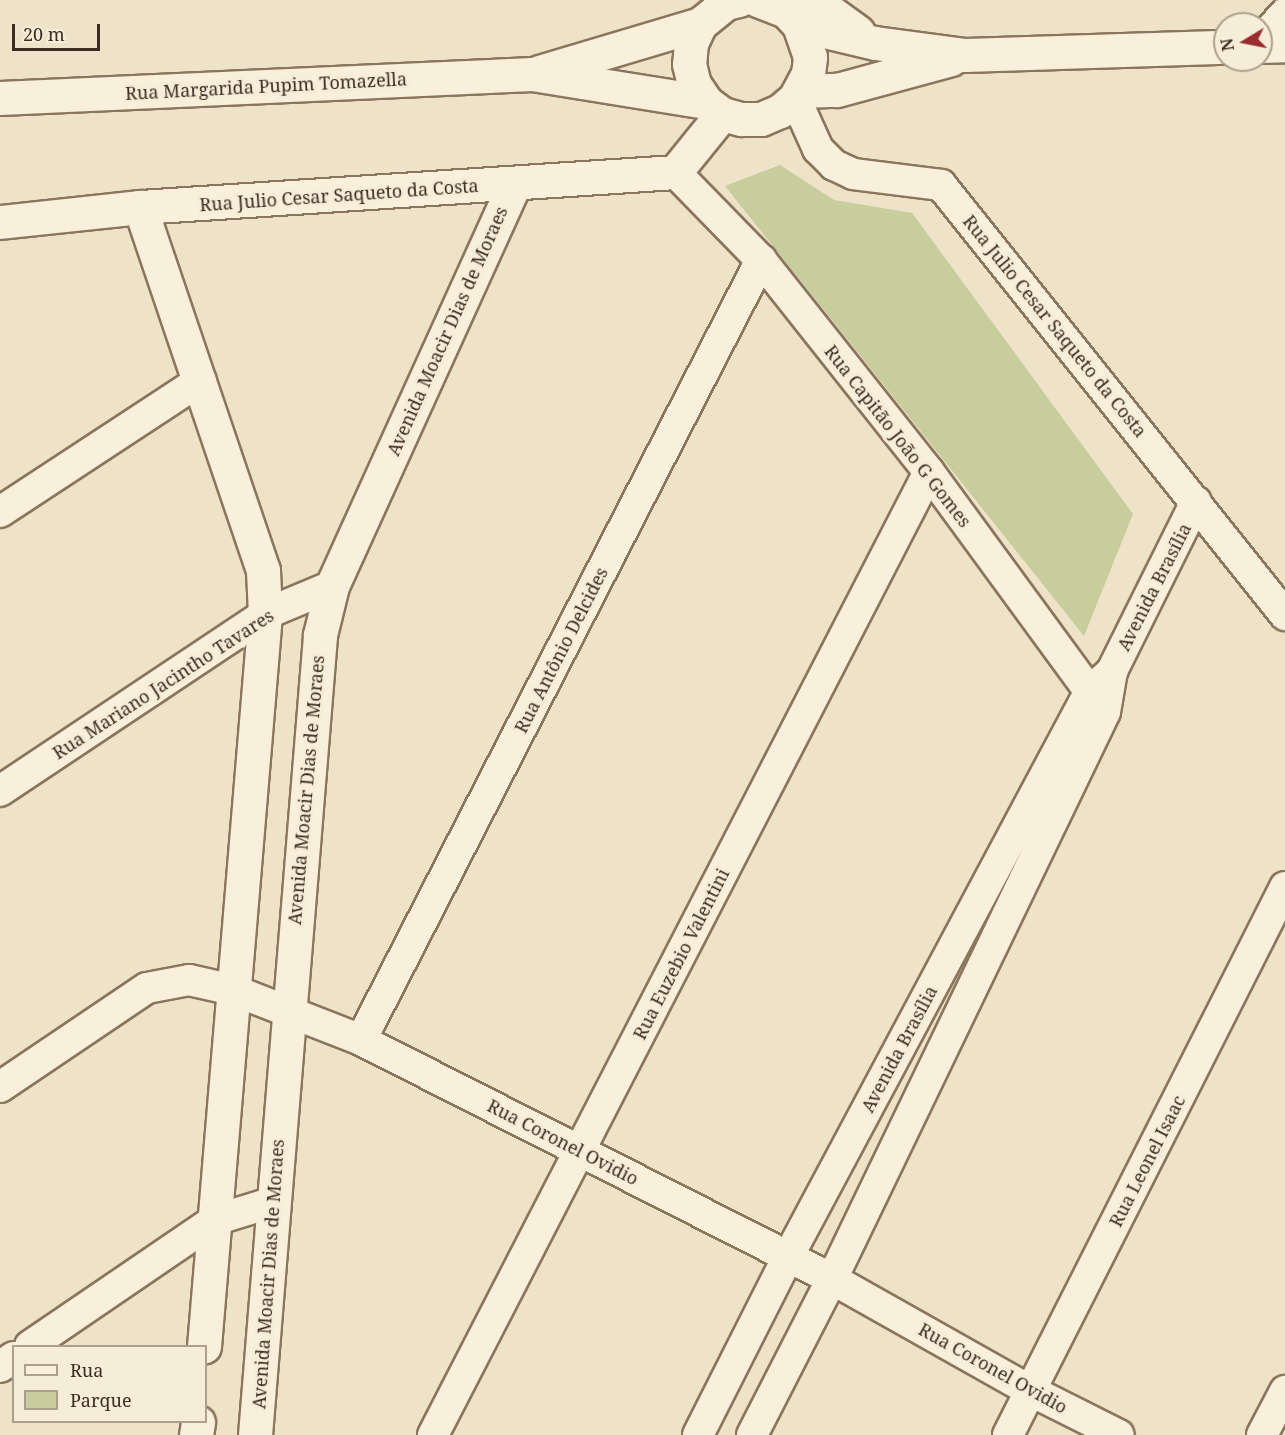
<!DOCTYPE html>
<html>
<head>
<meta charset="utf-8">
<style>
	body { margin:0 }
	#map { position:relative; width:1285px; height:1435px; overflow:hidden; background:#eee3c8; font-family:"Noto Serif",serif }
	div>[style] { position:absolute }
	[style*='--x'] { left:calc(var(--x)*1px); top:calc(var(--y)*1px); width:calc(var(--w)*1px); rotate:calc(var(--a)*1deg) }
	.green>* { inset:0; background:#c7cd9c }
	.roads { filter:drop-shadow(2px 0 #8a755d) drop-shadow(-2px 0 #8a755d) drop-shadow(0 2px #8a755d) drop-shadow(0 -2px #8a755d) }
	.minor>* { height:30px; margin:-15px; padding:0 15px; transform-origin:15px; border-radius:15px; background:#f9f0dc }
	.secondary>* { height:33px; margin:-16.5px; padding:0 16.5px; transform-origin:16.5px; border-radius:16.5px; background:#f9f0dc }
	span { translate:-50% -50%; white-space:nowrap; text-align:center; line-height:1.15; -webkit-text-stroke:6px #f6edd8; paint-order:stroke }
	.street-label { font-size:18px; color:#3b2d20 }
	.legend { position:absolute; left:12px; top:1345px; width:195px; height:78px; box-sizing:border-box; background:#f6edd8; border:2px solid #aba08e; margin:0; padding:8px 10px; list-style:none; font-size:18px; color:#3b2d20 }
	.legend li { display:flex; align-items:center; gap:12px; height:30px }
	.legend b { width:30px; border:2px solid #aba08e }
	.north { position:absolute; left:1213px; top:12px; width:60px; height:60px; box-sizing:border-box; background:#f6edd8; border:2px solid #aba08e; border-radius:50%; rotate:260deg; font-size:16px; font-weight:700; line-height:24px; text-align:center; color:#3b2d20 }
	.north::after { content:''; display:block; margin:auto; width:21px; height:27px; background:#992d2f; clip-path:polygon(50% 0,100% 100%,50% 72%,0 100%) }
	.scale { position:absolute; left:12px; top:24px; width:88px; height:27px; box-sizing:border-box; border:3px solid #3b2d20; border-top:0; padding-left:8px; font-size:18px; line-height:21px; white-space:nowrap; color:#3b2d20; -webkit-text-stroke:4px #f6edd8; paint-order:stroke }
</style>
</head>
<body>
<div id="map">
	<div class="green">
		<i style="clip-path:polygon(780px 165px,834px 200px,912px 213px,1133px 514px,1084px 636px,725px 186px)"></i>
	</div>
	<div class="roads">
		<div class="minor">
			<i style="--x:1261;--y:40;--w:36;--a:-48"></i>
			<i style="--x:795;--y:98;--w:56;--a:65.7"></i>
			<i style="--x:818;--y:149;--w:23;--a:45"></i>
			<i style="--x:834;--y:165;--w:21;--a:25"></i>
			<i style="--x:853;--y:174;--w:89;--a:7.1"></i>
			<i style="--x:941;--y:185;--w:551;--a:51.34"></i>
			<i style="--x:675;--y:172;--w:123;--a:45.7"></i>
			<i style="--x:761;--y:260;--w:270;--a:51.6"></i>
			<i style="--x:929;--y:472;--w:291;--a:53.8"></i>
			<i style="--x:0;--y:512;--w:240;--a:-33.3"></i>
			<i style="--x:0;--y:791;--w:319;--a:-33.7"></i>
			<i style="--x:265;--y:614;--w:73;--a:-22.7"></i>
			<i style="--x:361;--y:1040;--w:877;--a:-62.85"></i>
			<i style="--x:0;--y:1087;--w:177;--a:-34"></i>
			<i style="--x:147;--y:988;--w:43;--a:-10.8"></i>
			<i style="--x:189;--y:980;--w:45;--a:12.8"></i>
			<i style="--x:233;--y:990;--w:137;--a:21.3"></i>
			<i style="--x:361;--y:1040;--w:528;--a:26.9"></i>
			<i style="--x:832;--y:1279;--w:228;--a:29.4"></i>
			<i style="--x:1031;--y:1391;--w:98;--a:26.6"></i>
			<i style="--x:30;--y:1346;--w:224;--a:-34.3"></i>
			<i style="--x:215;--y:1220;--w:61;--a:-17.2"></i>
			<i style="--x:0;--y:1367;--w:17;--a:-36"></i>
			<i style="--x:433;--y:1435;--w:1083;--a:-62.75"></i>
			<i style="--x:698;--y:1435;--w:199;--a:-63.2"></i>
			<i style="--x:788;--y:1257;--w:642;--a:-61.92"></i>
			<i style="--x:1090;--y:691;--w:30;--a:-42"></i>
			<i style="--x:752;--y:1435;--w:175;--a:-62.9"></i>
			<i style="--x:832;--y:1279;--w:629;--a:-64.29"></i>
			<i style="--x:1105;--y:712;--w:42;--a:-80.3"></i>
			<i style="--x:1112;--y:671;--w:189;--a:-63.6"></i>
			<i style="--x:1008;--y:1435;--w:614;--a:-63.18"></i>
			<i style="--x:1262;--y:1435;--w:50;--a:-62.4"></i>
		</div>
		<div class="secondary">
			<i style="--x:739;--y:0;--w:13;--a:167"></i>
			<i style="--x:726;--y:3;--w:33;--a:141"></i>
			<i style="--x:700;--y:24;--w:21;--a:115"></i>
			<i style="--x:691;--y:43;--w:21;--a:95"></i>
			<i style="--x:689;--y:64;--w:21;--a:76"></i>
			<i style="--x:694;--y:84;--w:22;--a:56"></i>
			<i style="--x:706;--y:102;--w:20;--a:37"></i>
			<i style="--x:722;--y:114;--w:20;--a:15"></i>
			<i style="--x:741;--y:119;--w:20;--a:0"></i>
			<i style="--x:761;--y:119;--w:21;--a:-23"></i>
			<i style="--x:780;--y:111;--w:20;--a:-41"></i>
			<i style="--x:795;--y:98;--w:27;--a:-62"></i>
			<i style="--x:808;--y:74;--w:17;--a:-83"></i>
			<i style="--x:810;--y:57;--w:34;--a:-109"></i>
			<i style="--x:799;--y:25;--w:19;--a:-133"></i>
			<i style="--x:786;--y:11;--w:31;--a:-159"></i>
			<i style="--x:814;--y:0;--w:54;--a:36"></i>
			<i style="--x:799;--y:25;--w:78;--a:13.3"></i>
			<i style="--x:875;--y:43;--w:91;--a:7.6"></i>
			<i style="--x:965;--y:55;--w:260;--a:-1.8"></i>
			<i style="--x:1261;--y:46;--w:24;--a:-2"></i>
			<i style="--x:539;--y:72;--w:168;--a:-16.6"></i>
			<i style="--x:801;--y:91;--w:36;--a:-2"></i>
			<i style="--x:837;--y:90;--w:118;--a:-15.2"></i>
			<i style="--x:0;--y:98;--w:533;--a:-2.58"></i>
			<i style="--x:532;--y:74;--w:176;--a:9.1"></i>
			<i style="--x:140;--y:207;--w:383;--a:71.3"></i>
			<i style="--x:263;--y:570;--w:44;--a:87.4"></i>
			<i style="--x:265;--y:614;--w:735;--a:94.76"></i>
			<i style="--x:0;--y:222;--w:141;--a:-6.1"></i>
			<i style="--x:140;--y:207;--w:536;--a:-3.74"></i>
			<i style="--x:675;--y:172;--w:75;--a:-51"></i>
			<i style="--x:196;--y:1435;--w:13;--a:-81"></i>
			<i style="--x:255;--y:1435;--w:803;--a:-85.35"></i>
			<i style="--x:320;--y:635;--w:50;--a:-76.2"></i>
			<i style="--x:332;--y:586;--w:441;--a:-65.6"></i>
		</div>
	</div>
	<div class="street-label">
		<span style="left:266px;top:86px;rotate:-3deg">Rua Margarida Pupim Tomazella</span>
		<span style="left:339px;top:195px;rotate:-4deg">Rua Julio Cesar Saqueto da Costa</span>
		<span style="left:1055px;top:326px;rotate:51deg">Rua Julio Cesar Saqueto da Costa</span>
		<span style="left:447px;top:331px;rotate:-66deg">Avenida Moacir Dias de Moraes</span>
		<span style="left:898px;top:436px;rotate:52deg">Rua Capitão João G Gomes</span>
		<span style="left:1154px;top:587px;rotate:-63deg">Avenida Brasília</span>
		<span style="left:561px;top:650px;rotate:-63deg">Rua Antônio Delcides</span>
		<span style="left:163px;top:684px;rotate:-33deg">Rua Mariano Jacintho Tavares</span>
		<span style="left:306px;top:790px;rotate:-85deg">Avenida Moacir Dias de Moraes</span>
		<span style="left:681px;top:954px;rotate:-63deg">Rua Euzebio Valentini</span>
		<span style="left:899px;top:1049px;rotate:-62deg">Avenida Brasília</span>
		<span style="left:563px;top:1142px;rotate:27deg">Rua Coronel Ovidio</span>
		<span style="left:1147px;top:1161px;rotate:-63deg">Rua Leonel Isaac</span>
		<span style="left:268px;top:1274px;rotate:-86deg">Avenida Moacir Dias de Moraes</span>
		<span style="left:993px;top:1368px;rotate:29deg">Rua Coronel Ovidio</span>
	</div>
	<ul class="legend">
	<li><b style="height:8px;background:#f9f0dc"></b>Rua</li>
	<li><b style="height:16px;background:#c7cd9c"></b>Parque</li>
	</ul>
	<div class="north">N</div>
	<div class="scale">20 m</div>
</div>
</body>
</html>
